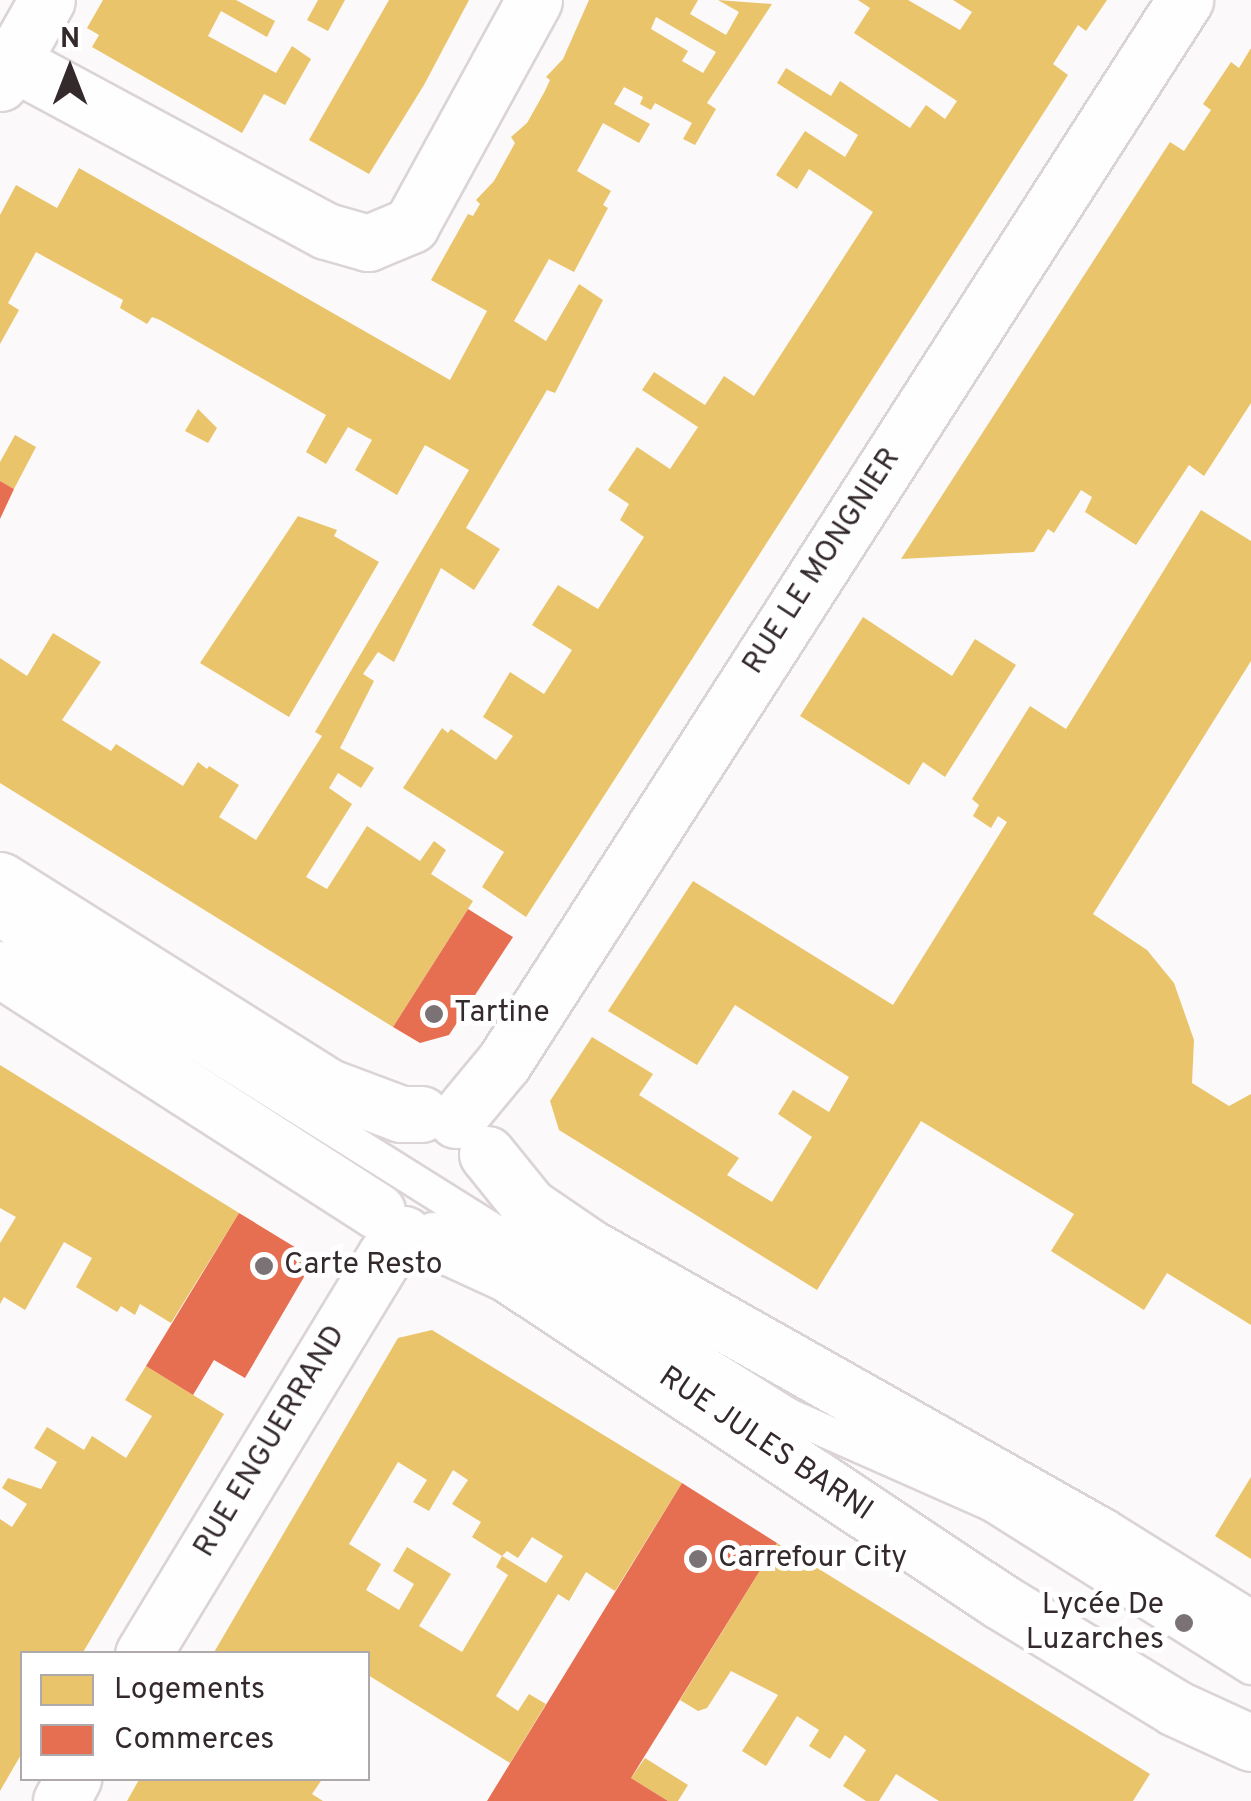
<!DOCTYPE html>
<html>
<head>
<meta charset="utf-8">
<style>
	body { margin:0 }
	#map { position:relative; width:1251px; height:1801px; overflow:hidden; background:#fcf9fa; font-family:Overpass,sans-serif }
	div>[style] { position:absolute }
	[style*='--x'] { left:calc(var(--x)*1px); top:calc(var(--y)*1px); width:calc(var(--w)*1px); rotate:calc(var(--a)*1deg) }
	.homes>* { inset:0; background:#e9c46a }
	.shops>* { inset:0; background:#e76f51 }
	.roads { filter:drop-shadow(2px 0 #dbd4d6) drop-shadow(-2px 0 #dbd4d6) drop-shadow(0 2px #dbd4d6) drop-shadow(0 -2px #dbd4d6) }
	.lane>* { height:32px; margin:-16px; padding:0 16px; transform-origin:16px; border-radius:16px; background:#fffefe }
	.street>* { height:55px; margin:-27.5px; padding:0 27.5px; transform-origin:27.5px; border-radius:27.5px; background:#fffefe }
	.secondary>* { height:55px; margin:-27.5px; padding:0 27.5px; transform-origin:27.5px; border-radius:27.5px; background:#fffefe }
	.dots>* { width:28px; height:28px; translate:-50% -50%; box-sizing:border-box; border:5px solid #fff; border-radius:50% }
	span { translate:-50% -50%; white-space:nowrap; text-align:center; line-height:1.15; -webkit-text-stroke:10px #fff; paint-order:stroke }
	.street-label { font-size:30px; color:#342a2c }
	.poi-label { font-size:30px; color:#342a2c }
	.left { translate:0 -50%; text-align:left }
	.right { translate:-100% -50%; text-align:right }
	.legend { position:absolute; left:20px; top:1651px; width:350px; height:130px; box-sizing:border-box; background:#fff; border:2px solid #aeaaab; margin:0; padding:12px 18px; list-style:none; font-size:30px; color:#342a2c }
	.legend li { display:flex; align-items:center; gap:20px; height:50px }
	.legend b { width:50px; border:2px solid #aeaaab }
	.north { position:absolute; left:20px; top:20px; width:100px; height:100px; -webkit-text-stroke:8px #fff; paint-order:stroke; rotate:0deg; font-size:28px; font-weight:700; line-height:40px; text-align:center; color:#342a2c }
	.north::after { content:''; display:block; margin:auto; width:35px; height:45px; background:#342a2c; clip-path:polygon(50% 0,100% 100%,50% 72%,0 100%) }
</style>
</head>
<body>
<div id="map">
	<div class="homes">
		<i style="clip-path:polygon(103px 0,236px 0,275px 21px,267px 37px,221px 11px,208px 36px,276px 73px,292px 46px,311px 59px,285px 105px,264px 94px,242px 133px,92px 47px,99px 35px,87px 28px)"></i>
		<i style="clip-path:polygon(318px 0,345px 0,328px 31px,307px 20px)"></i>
		<i style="clip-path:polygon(389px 0,469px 0,424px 85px,369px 174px,309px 140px)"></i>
		<i style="clip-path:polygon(evenodd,589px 0,698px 0,690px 14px,726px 35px,739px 12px,718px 0,772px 4px,707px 103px,716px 109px,695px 145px,683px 139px,692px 123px,655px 103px,651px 110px,640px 104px,643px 97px,624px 87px,614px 104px,650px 124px,639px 143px,603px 123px,577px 171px,611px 191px,603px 205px,608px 208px,574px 272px,549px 259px,514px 321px,546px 341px,579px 284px,603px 300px,555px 393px,547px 390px,466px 528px,500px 549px,474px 590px,441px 568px,394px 662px,378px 652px,363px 674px,374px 681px,340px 748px,374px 768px,361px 788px,338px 773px,329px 788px,352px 804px,306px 877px,327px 889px,367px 826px,420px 861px,434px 841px,446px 850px,431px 874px,473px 901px,393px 1027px,0 783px,0 658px,27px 676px,53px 633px,101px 662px,62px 720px,111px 751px,116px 744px,183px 786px,198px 762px,207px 769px,209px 766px,239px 785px,219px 817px,256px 840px,322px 736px,315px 732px,469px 470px,425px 445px,397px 495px,355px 470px,372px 440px,348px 427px,326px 464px,306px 452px,326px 415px,160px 320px,152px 317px,147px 324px,120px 308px,123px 300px,36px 252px,8px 303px,19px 310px,0 344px,0 215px,16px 185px,57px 208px,79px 168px,450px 380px,487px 311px,431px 280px,468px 214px,473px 216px,480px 204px,476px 200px,494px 181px,515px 143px,511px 137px,527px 123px,545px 91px,550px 80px,546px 77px,563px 59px,589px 0,656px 17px,716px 52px,703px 73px,682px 61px,688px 51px,651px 29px,656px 17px)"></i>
		<i style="clip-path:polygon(858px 0,908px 0,960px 30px,972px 12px,953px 0,1107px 0,1086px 31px,1078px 25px,1053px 64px,1068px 75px,526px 917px,482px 887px,504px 852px,403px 788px,442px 728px,448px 733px,451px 729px,496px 760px,513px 736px,483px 717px,510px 672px,544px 694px,572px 650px,532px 625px,558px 585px,598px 609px,644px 537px,620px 520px,629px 504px,608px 490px,637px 447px,670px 469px,698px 427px,642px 390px,654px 372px,705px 405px,724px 376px,754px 396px,873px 212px,809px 169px,797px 189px,776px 175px,805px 131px,845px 157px,858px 135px,777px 83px,786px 68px,831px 96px,840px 81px,910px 128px,926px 105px,945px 119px,957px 101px,854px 33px,870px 8px)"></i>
		<i style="clip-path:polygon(1251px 48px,1251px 403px,1204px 476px,1189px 465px,1136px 545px,1085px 512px,1092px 497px,1081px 490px,1054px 533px,1048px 529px,1034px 552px,901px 559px,1170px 142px,1184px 151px,1211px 110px,1203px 104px,1231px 62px,1239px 68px)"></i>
		<i style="clip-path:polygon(198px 409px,217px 428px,208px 443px,185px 431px)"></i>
		<i style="clip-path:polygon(15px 435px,36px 447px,14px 489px,0 481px,0 462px)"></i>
		<i style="clip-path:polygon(1201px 510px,1251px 541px,1251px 661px,1093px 914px,1147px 950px,1174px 983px,1194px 1040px,1192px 1083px,1229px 1106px,1251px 1094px,1251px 1325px,1167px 1273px,1144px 1310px,1051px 1251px,1074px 1214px,921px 1121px,817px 1290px,559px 1130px,550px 1101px,592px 1037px,653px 1074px,639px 1095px,739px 1158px,727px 1175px,772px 1202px,812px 1137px,778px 1114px,793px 1090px,829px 1112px,849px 1077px,735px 1005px,697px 1065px,608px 1011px,693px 881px,893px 1005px,1007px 822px,998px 816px,991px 828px,973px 816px,979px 805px,972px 799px,1030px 706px,1066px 729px)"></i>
		<i style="clip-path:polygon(298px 516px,337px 530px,334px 536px,379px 562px,289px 717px,200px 663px)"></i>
		<i style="clip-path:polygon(863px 617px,952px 676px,975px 639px,1016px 665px,945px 777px,923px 762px,909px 785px,800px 716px)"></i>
		<i style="clip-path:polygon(0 1065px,239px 1213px,171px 1323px,140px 1304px,135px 1315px,121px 1306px,117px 1312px,76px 1287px,92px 1258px,64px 1242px,25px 1310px,4px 1297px,0 1304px,0 1243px,16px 1217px,0 1208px)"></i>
		<i style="clip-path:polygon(evenodd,432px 1330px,682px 1483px,615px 1591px,586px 1572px,569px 1601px,558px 1594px,496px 1696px,518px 1711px,529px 1694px,546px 1704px,510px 1763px,368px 1675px,368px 1654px,213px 1654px,398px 1338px,432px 1330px,398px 1462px,427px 1480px,413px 1502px,429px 1511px,453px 1470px,468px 1480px,452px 1504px,481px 1522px,472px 1537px,502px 1556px,507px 1551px,518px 1558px,532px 1537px,563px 1556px,546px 1583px,502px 1556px,496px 1567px,508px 1575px,462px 1652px,419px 1626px,451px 1574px,407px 1547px,393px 1571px,414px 1584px,399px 1610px,366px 1590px,381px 1564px,349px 1544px,398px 1462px)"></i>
		<i style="clip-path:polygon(146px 1366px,224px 1414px,82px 1654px,22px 1654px,22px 1753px,0 1791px,0 1519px,12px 1527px,27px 1504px,2px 1488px,8px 1478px,41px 1489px,57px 1462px,34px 1448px,47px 1427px,84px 1450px,92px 1436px,126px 1458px,152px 1416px,125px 1400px)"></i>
		<i style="clip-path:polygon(1251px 1477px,1251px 1559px,1215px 1536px)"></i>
		<i style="clip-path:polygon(777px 1543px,1150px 1774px,1133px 1801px,939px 1801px,896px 1774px,879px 1801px,866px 1801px,843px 1786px,866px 1750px,845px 1735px,830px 1759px,809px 1746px,819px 1730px,797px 1716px,766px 1766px,742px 1751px,778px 1695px,731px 1671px,707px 1708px,698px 1711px,680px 1700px)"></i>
		<i style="clip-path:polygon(645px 1758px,688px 1785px,678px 1801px,668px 1801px,631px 1778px)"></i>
		<i style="clip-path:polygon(140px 1778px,323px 1778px,312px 1794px,323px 1801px,127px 1801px)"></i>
	</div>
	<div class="shops">
		<i style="clip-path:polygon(0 481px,14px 489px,0 519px)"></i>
		<i style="clip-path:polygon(468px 909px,513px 937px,449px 1035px,420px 1043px,393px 1027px)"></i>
		<i style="clip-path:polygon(239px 1213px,298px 1249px,304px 1277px,245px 1378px,214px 1360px,193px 1395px,146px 1366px)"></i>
		<i style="clip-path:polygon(682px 1483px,777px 1543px,631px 1778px,668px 1801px,487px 1801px)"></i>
	</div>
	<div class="roads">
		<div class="lane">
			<i style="--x:0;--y:921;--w:931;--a:32.05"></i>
			<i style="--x:789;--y:1415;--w:222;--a:23.9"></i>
			<i style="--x:992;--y:1505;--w:306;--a:32.2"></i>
		</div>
		<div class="street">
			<i style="--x:12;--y:62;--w:357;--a:28.3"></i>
			<i style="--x:326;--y:231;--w:44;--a:15.9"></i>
			<i style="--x:368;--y:243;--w:47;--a:-22.7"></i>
			<i style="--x:411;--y:225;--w:256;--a:-61.3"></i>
			<i style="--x:0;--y:83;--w:95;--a:-60.5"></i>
			<i style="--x:456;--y:1120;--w:75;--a:-50.4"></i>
			<i style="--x:504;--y:1062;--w:1262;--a:-57.33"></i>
			<i style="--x:143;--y:1654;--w:466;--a:-58.7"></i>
			<i style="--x:385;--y:1256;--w:29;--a:-49"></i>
			<i style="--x:61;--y:1801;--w:26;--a:-62"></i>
		</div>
		<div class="secondary">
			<i style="--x:0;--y:880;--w:389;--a:32.2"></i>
			<i style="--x:329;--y:1087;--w:77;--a:20.6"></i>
			<i style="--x:401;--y:1114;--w:20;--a:0"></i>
			<i style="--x:0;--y:969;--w:448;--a:32.7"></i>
			<i style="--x:487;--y:1154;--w:67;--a:51.1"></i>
			<i style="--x:529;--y:1206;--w:73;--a:34.3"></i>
			<i style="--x:589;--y:1247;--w:586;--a:29.45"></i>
			<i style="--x:1099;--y:1535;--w:179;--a:32"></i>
			<i style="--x:434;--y:1240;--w:81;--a:24.7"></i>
			<i style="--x:508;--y:1274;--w:591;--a:33.61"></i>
			<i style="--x:1000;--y:1601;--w:205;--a:31.4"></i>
			<i style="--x:1175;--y:1708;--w:84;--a:24.7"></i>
		</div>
	</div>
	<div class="dots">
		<i style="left:434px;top:1014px;background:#7a7274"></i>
		<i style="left:264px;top:1266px;background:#7a7274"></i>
		<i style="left:698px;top:1559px;background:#7a7274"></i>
		<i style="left:1184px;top:1623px;background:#7a7274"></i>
	</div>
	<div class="street-label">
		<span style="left:823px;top:562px;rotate:-57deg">RUE LE MONGNIER</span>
		<span style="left:271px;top:1442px;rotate:-59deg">RUE ENGUERRAND</span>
		<span style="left:765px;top:1445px;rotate:34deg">RUE JULES BARNI</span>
	</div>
	<div class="poi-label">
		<span class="left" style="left:454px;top:1014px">Tartine</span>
		<span class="left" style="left:284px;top:1266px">Carte Resto</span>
		<span class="left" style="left:718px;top:1559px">Carrefour City</span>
		<span class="right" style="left:1164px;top:1623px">Lycée De<br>Luzarches</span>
	</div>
	<ul class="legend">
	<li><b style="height:28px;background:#e9c46a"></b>Logements</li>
	<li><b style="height:28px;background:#e76f51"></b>Commerces</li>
	</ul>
	<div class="north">N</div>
</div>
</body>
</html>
